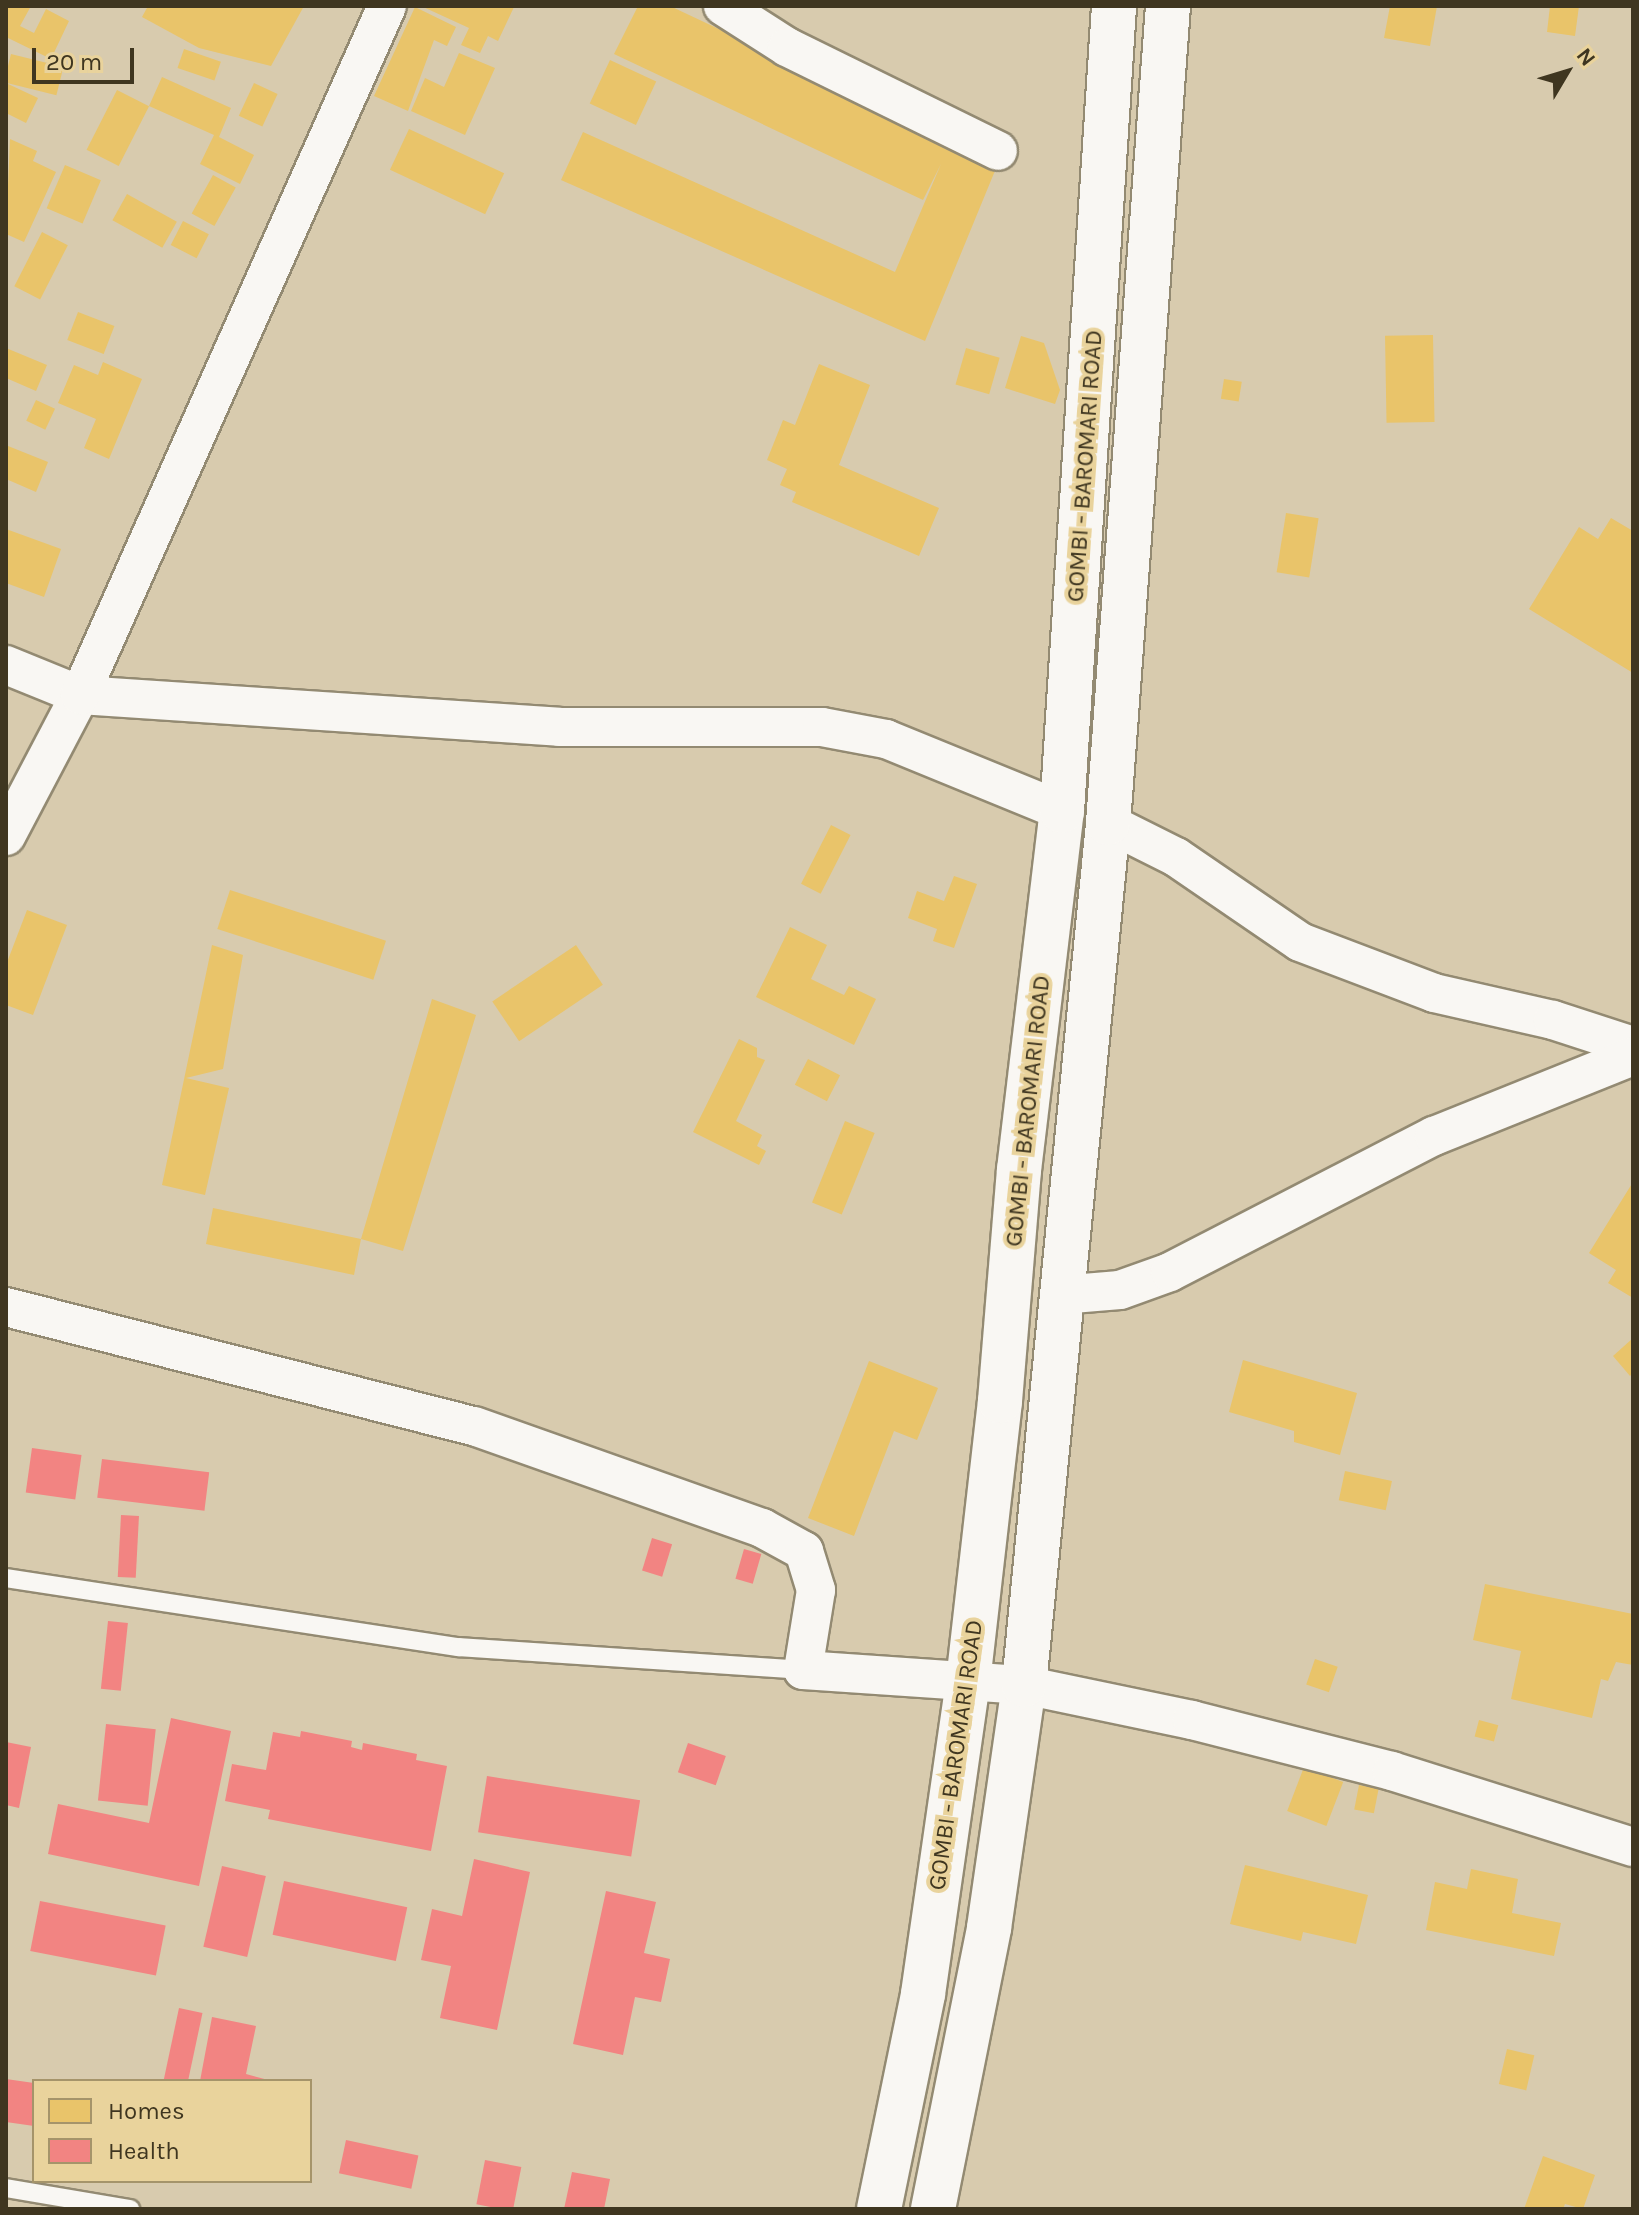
<!DOCTYPE html>
<html>
<head>
<meta charset="utf-8">
<style>
	body { margin:0 }
	#map { position:relative; width:1639px; height:2215px; overflow:hidden; background:#d8cbae; font-family:Karla,sans-serif }
	div>[style] { position:absolute }
	[style*='--x'] { left:calc(var(--x)*1px); top:calc(var(--y)*1px); width:calc(var(--w)*1px); rotate:calc(var(--a)*1deg) }
	.homes>* { inset:0; background:#e9c46a; transform-origin:0 0 }
	.health>* { inset:0; background:#f28482; transform-origin:0 0 }
	.roads { filter:drop-shadow(2px 0 #938a72) drop-shadow(-2px 0 #938a72) drop-shadow(0 2px #938a72) drop-shadow(0 -2px #938a72) }
	.lane>* { height:18px; margin:-9px; padding:0 9px; transform-origin:9px; border-radius:9px; background:#f9f7f3 }
	.street>* { height:38px; margin:-19px; padding:0 19px; transform-origin:19px; border-radius:19px; background:#f9f7f3 }
	.primary>* { height:44px; margin:-22px; padding:0 22px; transform-origin:22px; border-radius:22px; background:#f9f7f3 }
	span { translate:-50% -50%; white-space:nowrap; text-align:center; line-height:1.15; -webkit-text-stroke:8px #e9d39c; paint-order:stroke }
	.street-label { font-size:24px; color:#3f3620 }
	.frame { position:absolute; inset:0; border:8px solid #3f3620; pointer-events:none }
	.legend { position:absolute; left:32px; top:2079px; width:280px; height:104px; box-sizing:border-box; background:#e9d39c; border:2px solid #a5946a; margin:0; padding:10px 14px; list-style:none; font-size:24px; color:#3f3620 }
	.legend li { display:flex; align-items:center; gap:16px; height:40px }
	.legend b { width:40px; border:2px solid #a5946a }
	.north { position:absolute; left:1527px; top:32px; width:80px; height:80px; -webkit-text-stroke:6px #e9d39c; paint-order:stroke; rotate:52deg; font-size:22px; font-weight:700; line-height:32px; text-align:center; color:#3f3620 }
	.north::after { content:''; display:block; margin:auto; width:28px; height:36px; background:#3f3620; clip-path:polygon(50% 0,100% 100%,50% 72%,0 100%) }
	.scale { position:absolute; left:32px; top:48px; width:102px; height:36px; box-sizing:border-box; border:4px solid #3f3620; border-top:0; padding-left:10px; font-size:24px; line-height:28px; white-space:nowrap; color:#3f3620; -webkit-text-stroke:6px #e9d39c; paint-order:stroke }
</style>
</head>
<body>
<div id="map">
	<div class="homes">
		<i style="clip-path:polygon(6px 6px,31px 6px,20px 26px,34px 33px,46px 9px,69px 21px,51px 59px,6px 37px)"></i>
		<i style="clip-path:polygon(148px 6px,304px 6px,271px 66px,199px 48px,142px 17px)"></i>
		<i style="clip-path:polygon(421px 6px,512px 6px,514px 7px,498px 41px,488px 36px,480px 53px,461px 45px,469px 28px)"></i>
		<i style="clip-path:polygon(638px 6px,670px 6px,999px 161px,925px 341px,561px 180px,583px 132px,895px 272px,941px 164px,923px 200px,614px 54px)"></i>
		<i style="clip-path:polygon(1390px 6px,1437px 6px,1430px 46px,1384px 38px)"></i>
		<i style="clip-path:polygon(1550px 6px,1579px 6px,1575px 36px,1547px 32px)"></i>
		<i style="clip-path:polygon(415px 7px,456px 27px,447px 46px,434px 40px,408px 111px,374px 96px)"></i>
		<i style="left:184px;top:49px;width:39px;height:20px;rotate:19deg"></i>
		<i style="clip-path:polygon(459px 53px,495px 68px,465px 135px,411px 111px,425px 78px,444px 87px)"></i>
		<i style="left:11px;top:54px;width:54px;height:29px;rotate:14deg"></i>
		<i style="left:610px;top:60px;width:51px;height:48px;rotate:25deg"></i>
		<i style="clip-path:polygon(162px 77px,231px 108px,219px 137px,254px 155px,240px 184px,200px 164px,214px 135px,149px 106px)"></i>
		<i style="clip-path:polygon(6px 83px,38px 98px,26px 123px,6px 113px)"></i>
		<i style="left:254px;top:83px;width:26px;height:36px;rotate:25deg"></i>
		<i style="left:117px;top:90px;width:36px;height:67px;rotate:27deg"></i>
		<i style="left:409px;top:129px;width:105px;height:45px;rotate:25deg"></i>
		<i style="clip-path:polygon(10px 139px,37px 151px,33px 161px,56px 172px,24px 242px,6px 234px)"></i>
		<i style="left:65px;top:165px;width:39px;height:47px;rotate:23deg"></i>
		<i style="left:213px;top:175px;width:26px;height:44px;rotate:29deg"></i>
		<i style="left:127px;top:194px;width:57px;height:30px;rotate:29deg"></i>
		<i style="left:183px;top:221px;width:29px;height:27px;rotate:27deg"></i>
		<i style="left:42px;top:232px;width:29px;height:61px;rotate:27deg"></i>
		<i style="left:78px;top:312px;width:39px;height:30px;rotate:21deg"></i>
		<i style="left:1433px;top:335px;width:87px;height:48px;rotate:89deg"></i>
		<i style="clip-path:polygon(1021px 336px,1044px 343px,1060px 390px,1055px 404px,1005px 388px)"></i>
		<i style="clip-path:polygon(6px 348px,47px 365px,36px 391px,6px 378px)"></i>
		<i style="left:966px;top:348px;width:35px;height:38px;rotate:16deg"></i>
		<i style="clip-path:polygon(103px 362px,142px 379px,109px 459px,84px 448px,96px 419px,58px 403px,74px 365px,98px 375px)"></i>
		<i style="clip-path:polygon(819px 364px,870px 385px,839px 465px,939px 508px,919px 556px,792px 502px,796px 492px,780px 485px,787px 469px,767px 460px,783px 420px,795px 425px)"></i>
		<i style="left:1224px;top:379px;width:18px;height:20px;rotate:9deg"></i>
		<i style="left:36px;top:400px;width:21px;height:23px;rotate:25deg"></i>
		<i style="clip-path:polygon(8px 446px,48px 462px,36px 492px,6px 479px)"></i>
		<i style="left:1286px;top:513px;width:33px;height:60px;rotate:9deg"></i>
		<i style="clip-path:polygon(1611px 518px,1633px 531px,1633px 673px,1529px 609px,1579px 527px,1598px 539px)"></i>
		<i style="clip-path:polygon(6px 529px,61px 549px,44px 597px,6px 583px)"></i>
		<i style="left:831px;top:825px;width:22px;height:66px;rotate:27deg"></i>
		<i style="clip-path:polygon(954px 876px,977px 884px,954px 948px,933px 941px,937px 929px,908px 918px,917px 891px,944px 901px)"></i>
		<i style="left:230px;top:890px;width:164px;height:41px;rotate:18deg"></i>
		<i style="clip-path:polygon(27px 910px,67px 925px,33px 1015px,6px 1005px,6px 965px)"></i>
		<i style="clip-path:polygon(790px 927px,827px 945px,811px 979px,844px 995px,849px 986px,876px 999px,854px 1045px,756px 997px)"></i>
		<i style="clip-path:polygon(212px 945px,243px 955px,223px 1069px,186px 1078px,229px 1088px,205px 1195px,162px 1185px)"></i>
		<i style="left:576px;top:945px;width:48px;height:101px;rotate:56deg"></i>
		<i style="clip-path:polygon(432px 999px,476px 1015px,403px 1251px,361px 1239px,354px 1275px,206px 1244px,213px 1208px,361px 1239px)"></i>
		<i style="clip-path:polygon(739px 1039px,757px 1048px,757px 1057px,765px 1060px,736px 1121px,762px 1135px,757px 1146px,766px 1151px,759px 1165px,693px 1132px)"></i>
		<i style="left:808px;top:1059px;width:36px;height:29px;rotate:27deg"></i>
		<i style="left:845px;top:1121px;width:32px;height:88px;rotate:22deg"></i>
		<i style="clip-path:polygon(1633px 1182px,1633px 1298px,1608px 1283px,1616px 1270px,1589px 1253px)"></i>
		<i style="clip-path:polygon(1633px 1338px,1633px 1373px,1630px 1376px,1613px 1356px)"></i>
		<i style="clip-path:polygon(1243px 1360px,1357px 1393px,1340px 1455px,1294px 1442px,1294px 1431px,1229px 1412px)"></i>
		<i style="clip-path:polygon(869px 1361px,938px 1388px,917px 1440px,894px 1431px,854px 1536px,808px 1518px)"></i>
		<i style="left:1345px;top:1471px;width:48px;height:30px;rotate:12deg"></i>
		<i style="clip-path:polygon(1485px 1584px,1633px 1614px,1633px 1665px,1616px 1662px,1608px 1681px,1601px 1679px,1592px 1718px,1511px 1699px,1521px 1651px,1473px 1640px)"></i>
		<i style="left:1315px;top:1659px;width:24px;height:27px;rotate:19deg"></i>
		<i style="left:1479px;top:1720px;width:20px;height:17px;rotate:15deg"></i>
		<i style="left:1304px;top:1767px;width:42px;height:47px;rotate:21deg"></i>
		<i style="left:1359px;top:1785px;width:20px;height:25px;rotate:11deg"></i>
		<i style="clip-path:polygon(1245px 1865px,1368px 1895px,1356px 1944px,1303px 1932px,1301px 1941px,1230px 1924px)"></i>
		<i style="clip-path:polygon(1471px 1869px,1518px 1879px,1512px 1913px,1561px 1923px,1554px 1956px,1426px 1930px,1435px 1882px,1467px 1889px)"></i>
		<i style="left:1507px;top:2049px;width:28px;height:36px;rotate:13deg"></i>
		<i style="clip-path:polygon(1543px 2156px,1595px 2175px,1583px 2209px,1565px 2204px,1563px 2209px,1524px 2209px)"></i>
	</div>
	<div class="health">
		<i style="left:32px;top:1448px;width:50px;height:45px;rotate:8deg"></i>
		<i style="left:102px;top:1459px;width:108px;height:39px;rotate:7deg"></i>
		<i style="left:121px;top:1515px;width:18px;height:62px;rotate:3deg"></i>
		<i style="left:652px;top:1538px;width:21px;height:34px;rotate:17deg"></i>
		<i style="left:744px;top:1549px;width:18px;height:31px;rotate:16deg"></i>
		<i style="left:108px;top:1621px;width:20px;height:68px;rotate:6deg"></i>
		<i style="clip-path:polygon(171px 1718px,231px 1731px,199px 1886px,48px 1854px,58px 1804px,149px 1823px)"></i>
		<i style="left:106px;top:1724px;width:50px;height:77px;rotate:6deg"></i>
		<i style="clip-path:polygon(301px 1731px,352px 1741px,351px 1747px,362px 1750px,363px 1743px,417px 1754px,416px 1760px,447px 1766px,431px 1851px,268px 1819px,270px 1810px,225px 1801px,232px 1764px,266px 1770px,273px 1732px,300px 1737px)"></i>
		<i style="clip-path:polygon(6px 1742px,31px 1747px,19px 1808px,6px 1805px)"></i>
		<i style="left:688px;top:1743px;width:40px;height:31px;rotate:19deg"></i>
		<i style="left:487px;top:1776px;width:155px;height:57px;rotate:9deg"></i>
		<i style="clip-path:polygon(474px 1859px,530px 1872px,497px 2030px,440px 2018px,451px 1966px,421px 1960px,432px 1909px,462px 1916px)"></i>
		<i style="left:222px;top:1866px;width:45px;height:83px;rotate:13deg"></i>
		<i style="left:284px;top:1881px;width:126px;height:55px;rotate:12deg"></i>
		<i style="clip-path:polygon(606px 1891px,656px 1902px,644px 1953px,670px 1959px,661px 2002px,635px 1997px,623px 2055px,573px 2044px)"></i>
		<i style="left:40px;top:1901px;width:128px;height:51px;rotate:11deg"></i>
		<i style="left:179px;top:2008px;width:24px;height:74px;rotate:12deg"></i>
		<i style="clip-path:polygon(212px 2017px,256px 2026px,246px 2074px,272px 2081px,200px 2081px)"></i>
		<i style="clip-path:polygon(6px 2079px,34px 2083px,34px 2126px,6px 2122px)"></i>
		<i style="left:346px;top:2140px;width:74px;height:34px;rotate:12deg"></i>
		<i style="left:485px;top:2160px;width:37px;height:45px;rotate:11deg"></i>
		<i style="clip-path:polygon(572px 2172px,610px 2179px,604px 2209px,564px 2209px)"></i>
	</div>
	<div class="roads">
		<div class="lane">
			<i style="--x:6;--y:1578;--w:458;--a:8.7"></i>
			<i style="--x:459;--y:1647;--w:345;--a:3.8"></i>
			<i style="--x:6;--y:2188;--w:126;--a:9.6"></i>
		</div>
		<div class="street">
			<i style="--x:723;--y:6;--w:76;--a:32.6"></i>
			<i style="--x:787;--y:47;--w:235;--a:26.2"></i>
			<i style="--x:6;--y:665;--w:80;--a:22.1"></i>
			<i style="--x:80;--y:695;--w:480;--a:3.8"></i>
			<i style="--x:559;--y:727;--w:263;--a:0"></i>
			<i style="--x:822;--y:727;--w:65;--a:10.6"></i>
			<i style="--x:886;--y:739;--w:190;--a:22.2"></i>
			<i style="--x:1108;--y:823;--w:76;--a:26.6"></i>
			<i style="--x:1176;--y:857;--w:150;--a:34.4"></i>
			<i style="--x:1300;--y:942;--w:143;--a:20.8"></i>
			<i style="--x:1434;--y:993;--w:122;--a:12.8"></i>
			<i style="--x:1553;--y:1020;--w:84;--a:18"></i>
			<i style="--x:6;--y:836;--w:159;--a:-62.3"></i>
			<i style="--x:80;--y:695;--w:754;--a:-65.98"></i>
			<i style="--x:1060;--y:1295;--w:60;--a:-4.8"></i>
			<i style="--x:1120;--y:1290;--w:53;--a:-19.8"></i>
			<i style="--x:1170;--y:1272;--w:297;--a:-27.3"></i>
			<i style="--x:1434;--y:1136;--w:214;--a:-21.9"></i>
			<i style="--x:6;--y:1307;--w:483;--a:14.3"></i>
			<i style="--x:474;--y:1426;--w:306;--a:19.5"></i>
			<i style="--x:762;--y:1528;--w:48;--a:28.7"></i>
			<i style="--x:804;--y:1551;--w:41;--a:72.9"></i>
			<i style="--x:816;--y:1590;--w:81;--a:99.2"></i>
			<i style="--x:803;--y:1670;--w:222;--a:3.9"></i>
			<i style="--x:1024;--y:1685;--w:172;--a:11.8"></i>
			<i style="--x:1192;--y:1720;--w:206;--a:14.3"></i>
			<i style="--x:1392;--y:1771;--w:253;--a:17.5"></i>
		</div>
		<div class="primary">
			<i style="--x:879;--y:2209;--w:219;--a:-78.4"></i>
			<i style="--x:923;--y:1994;--w:315;--a:-81.8"></i>
			<i style="--x:968;--y:1682;--w:283;--a:-83.5"></i>
			<i style="--x:1000;--y:1401;--w:232;--a:-85.3"></i>
			<i style="--x:1019;--y:1170;--w:362;--a:-83.2"></i>
			<i style="--x:1062;--y:811;--w:807;--a:-86.3"></i>
			<i style="--x:933;--y:2209;--w:287;--a:-78.7"></i>
			<i style="--x:989;--y:1928;--w:246;--a:-81.8"></i>
			<i style="--x:1024;--y:1685;--w:866;--a:-84.43"></i>
			<i style="--x:1108;--y:823;--w:819;--a:-85.8"></i>
		</div>
	</div>
	<div class="street-label">
		<span style="left:1085px;top:466px;rotate:-86deg">GOMBI - BAROMARI ROAD</span>
		<span style="left:1028px;top:1111px;rotate:-84deg">GOMBI - BAROMARI ROAD</span>
		<span style="left:956px;top:1755px;rotate:-82deg">GOMBI - BAROMARI ROAD</span>
	</div>
	<div class="frame"></div>
	<ul class="legend">
	<li><b style="height:22px;background:#e9c46a"></b>Homes</li>
	<li><b style="height:22px;background:#f28482"></b>Health</li>
	</ul>
	<div class="north">N</div>
	<div class="scale">20 m</div>
</div>
</body>
</html>
